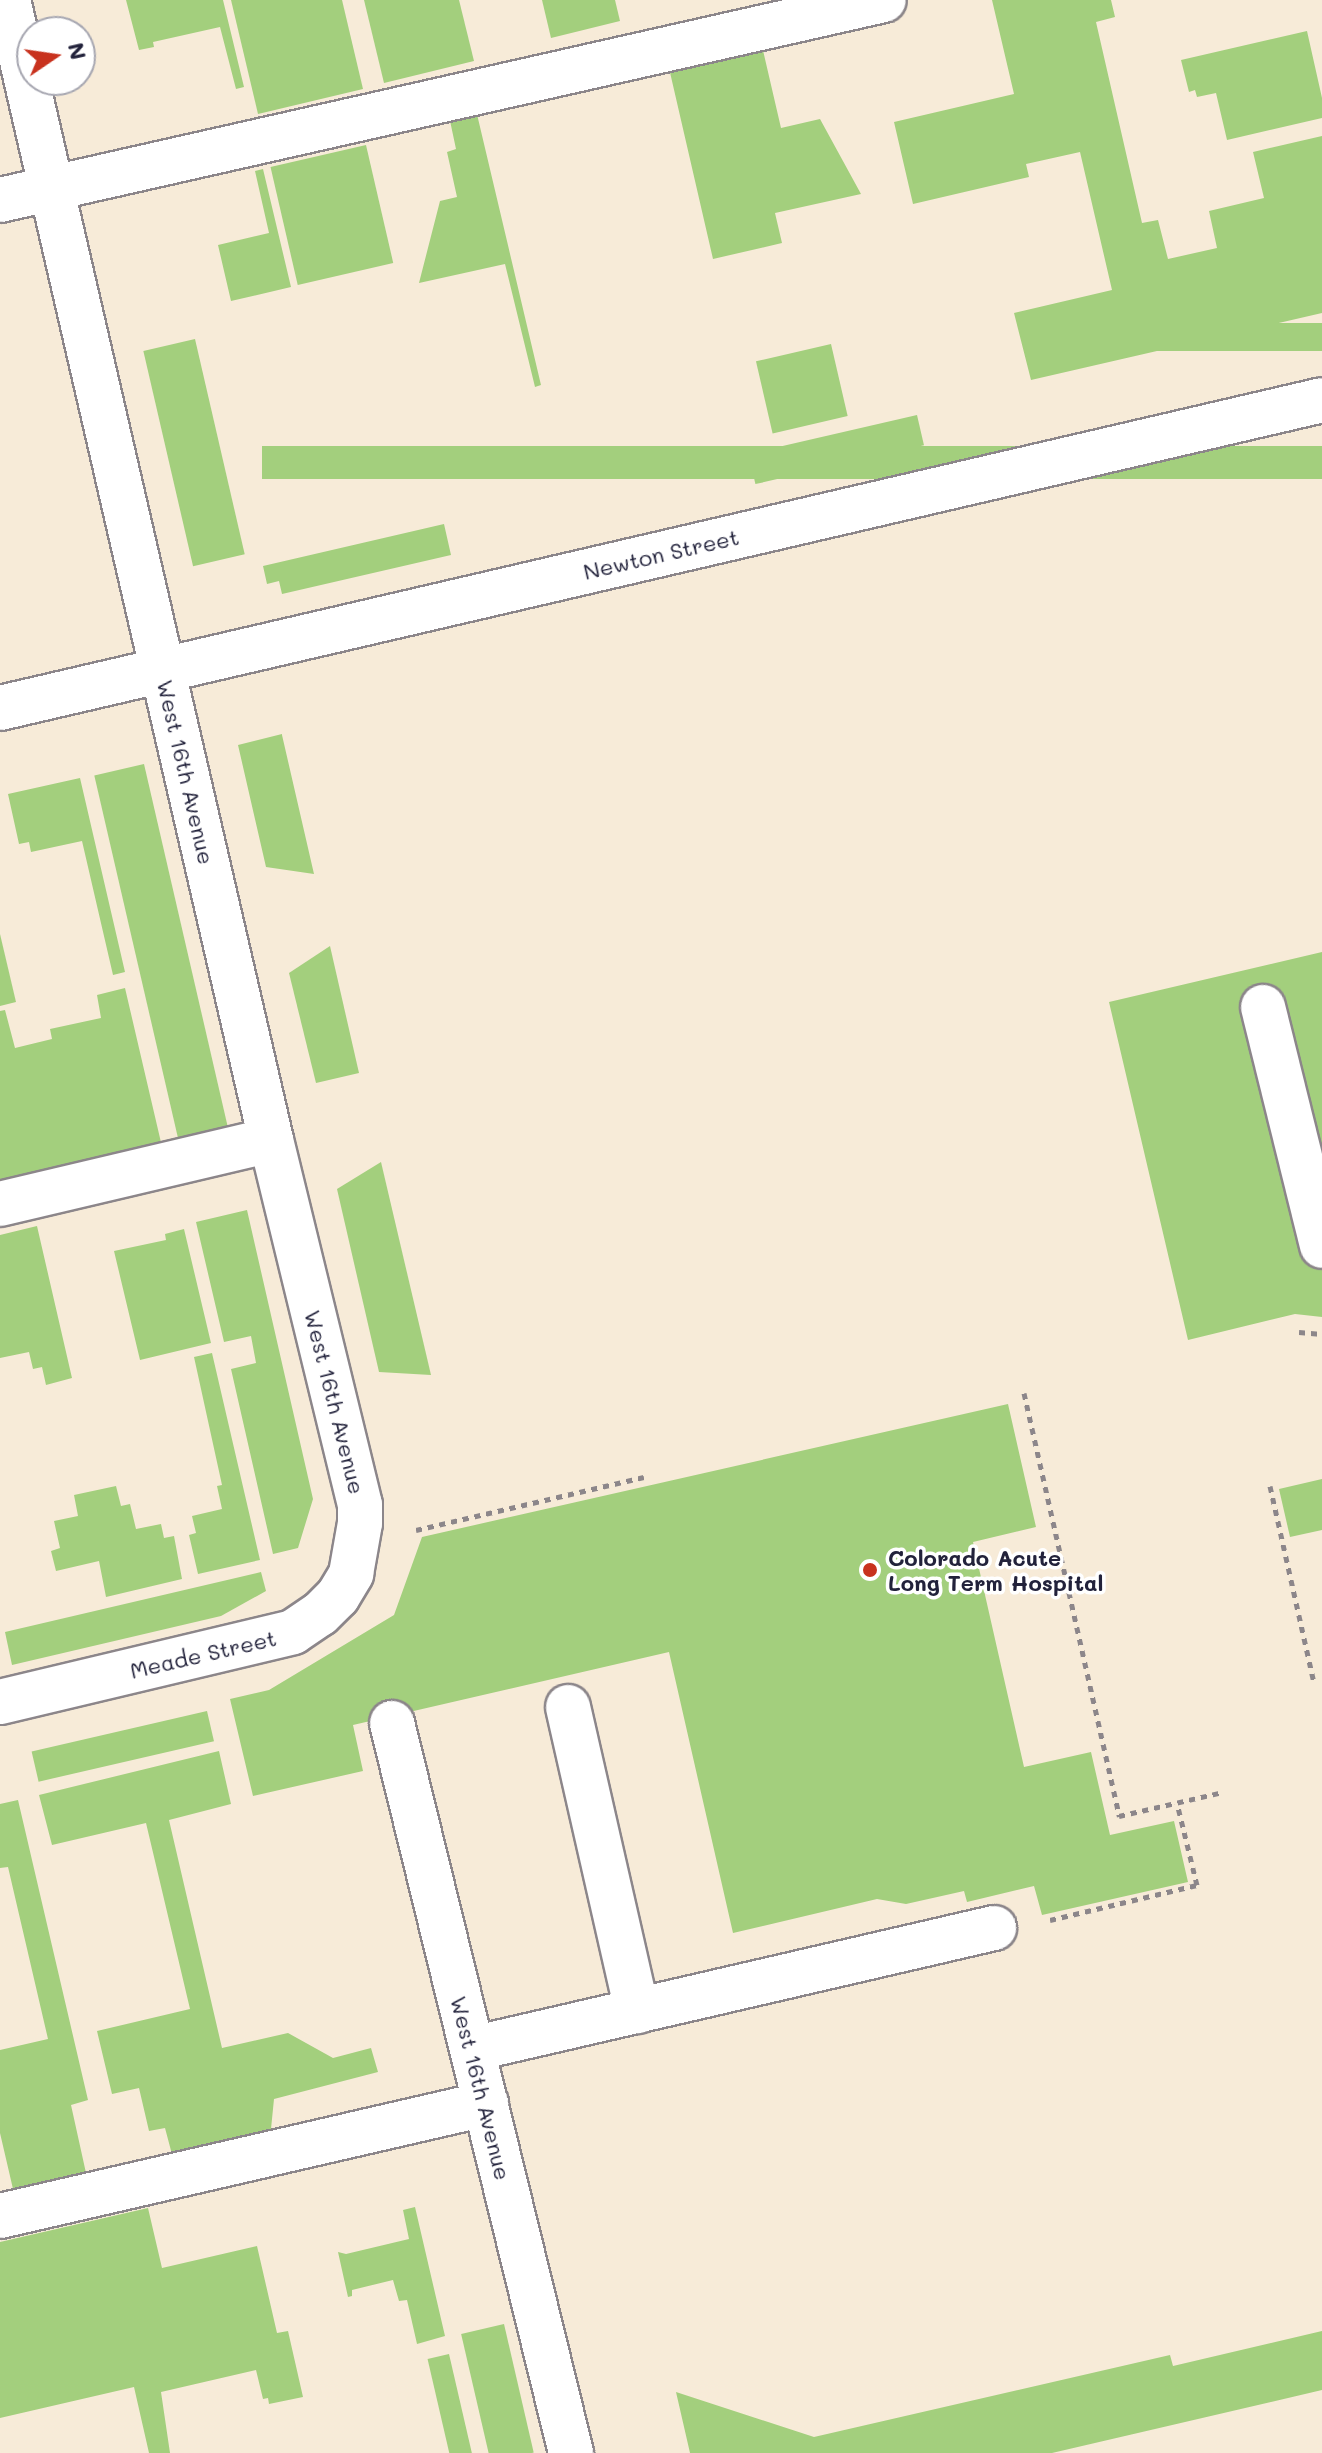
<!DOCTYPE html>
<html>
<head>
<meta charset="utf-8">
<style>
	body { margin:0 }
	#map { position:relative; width:1322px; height:2453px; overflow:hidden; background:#f7ebd8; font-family:Mali,sans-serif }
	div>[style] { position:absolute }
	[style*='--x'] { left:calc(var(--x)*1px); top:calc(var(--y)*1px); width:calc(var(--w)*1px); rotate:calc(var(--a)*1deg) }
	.green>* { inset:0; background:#a3cf7d; transform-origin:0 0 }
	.path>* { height:5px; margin-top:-2.5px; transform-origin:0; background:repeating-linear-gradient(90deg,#8c868a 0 6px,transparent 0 12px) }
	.roads { filter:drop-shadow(2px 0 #8c868a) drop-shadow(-2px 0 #8c868a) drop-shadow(0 2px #8c868a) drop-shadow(0 -2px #8c868a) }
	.minor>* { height:44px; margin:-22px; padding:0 22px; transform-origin:22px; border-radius:22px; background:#fff }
	.dots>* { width:22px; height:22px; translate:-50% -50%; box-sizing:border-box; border:4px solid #fff; border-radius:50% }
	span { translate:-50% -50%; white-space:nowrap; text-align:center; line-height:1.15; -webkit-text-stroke:7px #fff; paint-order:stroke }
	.street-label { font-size:22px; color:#22223b }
	.poi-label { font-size:22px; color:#22223b; font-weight:700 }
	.left { translate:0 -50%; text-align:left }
	.north { position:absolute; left:16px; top:16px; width:80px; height:80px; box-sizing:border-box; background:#fff; border:2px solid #a7a7b1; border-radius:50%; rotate:77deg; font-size:22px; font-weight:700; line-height:32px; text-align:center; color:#22223b }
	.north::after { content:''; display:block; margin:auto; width:28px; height:36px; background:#c8321e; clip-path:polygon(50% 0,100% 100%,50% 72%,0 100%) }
</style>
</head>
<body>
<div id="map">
	<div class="green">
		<i style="clip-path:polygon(126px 0,223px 0,244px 87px,236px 89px,220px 27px,153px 42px,154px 47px,139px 50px)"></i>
		<i style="clip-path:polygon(231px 0,342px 0,363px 89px,258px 114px)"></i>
		<i style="clip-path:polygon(364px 0,459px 0,474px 61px,384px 83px)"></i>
		<i style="clip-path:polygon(542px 0,615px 0,620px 21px,551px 38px)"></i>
		<i style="clip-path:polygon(992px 0,1111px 0,1115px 17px,1096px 22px,1142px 223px,1158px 220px,1168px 259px,1217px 248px,1209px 211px,1264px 198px,1253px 152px,1322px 136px,1322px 313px,1031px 380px,1014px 313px,1112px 290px,1080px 152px,1026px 164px,1029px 177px,913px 204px,894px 122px,1014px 94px)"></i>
		<i style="clip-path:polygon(1307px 31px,1322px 98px,1322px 118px,1227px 140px,1216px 93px,1197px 97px,1195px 90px,1189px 92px,1181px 60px)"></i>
		<i style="clip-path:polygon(762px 46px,781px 128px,820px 119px,861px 194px,775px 213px,782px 243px,713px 259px,669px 68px)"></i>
		<i style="clip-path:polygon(476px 110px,541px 385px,535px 387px,505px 264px,419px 283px,440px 201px,457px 197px,447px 152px,456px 149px,449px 116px)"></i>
		<i style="left:366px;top:145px;width:121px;height:98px;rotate:77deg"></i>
		<i style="clip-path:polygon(263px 169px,291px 287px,231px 301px,218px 245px,269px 233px,255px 171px)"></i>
		<i style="left:1322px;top:323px;width:28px;height:290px;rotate:90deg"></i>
		<i style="left:195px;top:339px;width:221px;height:53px;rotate:77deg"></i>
		<i style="left:831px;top:344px;width:74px;height:77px;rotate:77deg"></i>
		<i style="left:917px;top:415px;width:31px;height:173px;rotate:77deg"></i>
		<i style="left:1322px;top:446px;width:33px;height:1060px;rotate:90deg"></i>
		<i style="clip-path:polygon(444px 524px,451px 555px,282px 594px,279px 581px,267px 584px,263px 566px)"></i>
		<i style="clip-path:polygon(282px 734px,282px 735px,314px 874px,266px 867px,238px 745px)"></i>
		<i style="left:144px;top:764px;width:382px;height:51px;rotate:77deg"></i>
		<i style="clip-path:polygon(80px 778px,125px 972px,113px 975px,82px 841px,31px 852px,29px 842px,19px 844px,8px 794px)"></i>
		<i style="clip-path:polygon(0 934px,16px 1002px,0 1006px)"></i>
		<i style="clip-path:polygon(330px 946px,359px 1073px,316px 1083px,289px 973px)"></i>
		<i style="clip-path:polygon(1322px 952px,1322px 1317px,1295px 1314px,1188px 1340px,1109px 1002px)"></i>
		<i style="clip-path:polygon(125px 988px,163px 1151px,0 1188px,0 1011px,5px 1010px,15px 1048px,52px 1039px,50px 1029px,101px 1018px,97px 995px)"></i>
		<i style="clip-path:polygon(381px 1162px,431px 1375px,379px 1372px,337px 1189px)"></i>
		<i style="clip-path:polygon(247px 1210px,313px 1499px,298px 1548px,273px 1554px,231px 1369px,256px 1363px,251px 1336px,224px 1342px,196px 1222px)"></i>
		<i style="clip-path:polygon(37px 1226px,72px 1378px,46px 1385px,42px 1367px,33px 1369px,29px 1352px,0 1358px,0 1235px)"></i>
		<i style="clip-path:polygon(184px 1229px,211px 1343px,140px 1360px,114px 1251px,166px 1240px,165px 1234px)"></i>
		<i style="clip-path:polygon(212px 1353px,260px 1560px,198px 1574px,189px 1535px,196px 1533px,192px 1516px,222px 1509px,217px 1486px,222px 1485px,194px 1357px)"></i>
		<i style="clip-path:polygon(1008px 1404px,1036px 1527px,973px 1542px,1024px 1767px,1091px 1752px,1110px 1835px,1174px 1821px,1188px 1882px,1042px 1915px,1034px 1886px,967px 1902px,964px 1891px,906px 1904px,877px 1899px,733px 1933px,669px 1652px,353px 1725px,363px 1771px,253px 1796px,230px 1699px,269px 1690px,394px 1615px,422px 1537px)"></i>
		<i style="clip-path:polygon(1322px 1479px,1322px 1530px,1290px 1537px,1279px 1489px)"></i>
		<i style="clip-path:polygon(116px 1486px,121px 1506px,130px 1504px,136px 1529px,161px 1524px,164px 1538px,174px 1536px,182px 1579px,106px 1597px,99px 1561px,56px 1571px,51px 1551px,60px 1548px,54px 1521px,78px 1516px,74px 1495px)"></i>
		<i style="clip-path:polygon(261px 1572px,266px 1591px,221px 1616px,12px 1665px,5px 1632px)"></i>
		<i style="left:207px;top:1711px;width:31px;height:180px;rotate:77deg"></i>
		<i style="clip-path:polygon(219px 1751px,231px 1804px,169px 1820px,222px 2048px,288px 2033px,333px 2058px,371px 2048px,378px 2072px,274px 2099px,270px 2139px,174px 2162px,165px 2128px,149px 2131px,139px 2088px,112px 2094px,97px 2031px,190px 2009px,146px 1823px,52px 1845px,39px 1795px)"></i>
		<i style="clip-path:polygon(18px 1800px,88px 2100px,71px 2105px,86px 2173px,13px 2189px,0 2133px,0 2050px,48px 2039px,8px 1867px,0 1868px,0 1804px)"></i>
		<i style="clip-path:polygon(415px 2207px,445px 2336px,417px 2344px,407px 2300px,399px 2301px,393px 2280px,352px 2290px,352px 2296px,348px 2297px,338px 2252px,346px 2254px,409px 2239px,403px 2210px)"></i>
		<i style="clip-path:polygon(148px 2208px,162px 2268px,257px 2246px,277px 2333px,288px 2331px,303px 2397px,269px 2404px,268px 2398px,263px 2399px,256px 2370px,161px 2392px,170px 2453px,149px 2453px,134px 2387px,0 2418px,0 2242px)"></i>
		<i style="left:504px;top:2324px;width:132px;height:44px;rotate:77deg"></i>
		<i style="clip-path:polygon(1322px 2331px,1322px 2390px,1052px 2453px,690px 2453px,676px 2392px,814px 2437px,1170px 2355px,1173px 2366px)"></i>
		<i style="left:449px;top:2354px;width:102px;height:22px;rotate:77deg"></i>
	</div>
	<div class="path">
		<i style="--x:1299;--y:1332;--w:23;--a:5"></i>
		<i style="--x:1024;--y:1393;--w:434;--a:77.3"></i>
		<i style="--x:1119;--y:1816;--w:103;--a:-13"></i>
		<i style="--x:1270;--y:1486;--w:202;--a:77.4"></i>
		<i style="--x:416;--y:1530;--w:234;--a:-13.1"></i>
		<i style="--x:1050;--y:1920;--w:151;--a:-13.4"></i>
		<i style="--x:1197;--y:1885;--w:84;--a:-103.7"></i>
	</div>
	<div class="roads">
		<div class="minor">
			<i style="--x:0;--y:200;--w:906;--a:-12.75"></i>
			<i style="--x:0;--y:708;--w:1357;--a:-13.11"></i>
			<i style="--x:1263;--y:1007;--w:246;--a:76.1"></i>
			<i style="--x:0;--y:1204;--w:278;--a:-13.3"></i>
			<i style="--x:0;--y:1702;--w:301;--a:-13.4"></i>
			<i style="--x:293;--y:1632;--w:32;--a:-34"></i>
			<i style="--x:320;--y:1614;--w:25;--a:-45"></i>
			<i style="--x:338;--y:1596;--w:26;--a:-59"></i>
			<i style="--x:351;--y:1574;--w:52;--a:-80"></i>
			<i style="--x:360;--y:1523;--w:18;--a:-90"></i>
			<i style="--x:360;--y:1505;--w:376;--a:-103.7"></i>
			<i style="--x:271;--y:1140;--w:1170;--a:-102.99"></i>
			<i style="--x:568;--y:1707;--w:312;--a:77.2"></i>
			<i style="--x:392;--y:1723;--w:752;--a:76.22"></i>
			<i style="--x:472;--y:2049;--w:536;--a:-13.05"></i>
			<i style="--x:0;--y:2216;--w:499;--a:-13"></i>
		</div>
	</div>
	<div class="dots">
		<i style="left:870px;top:1570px;background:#c8321e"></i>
	</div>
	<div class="street-label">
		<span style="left:661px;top:554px;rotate:-13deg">Newton Street</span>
		<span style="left:186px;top:772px;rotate:77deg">West 16th Avenue</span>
		<span style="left:335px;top:1402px;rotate:76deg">West 16th Avenue</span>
		<span style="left:203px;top:1654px;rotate:-13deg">Meade Street</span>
		<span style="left:481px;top:2088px;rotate:76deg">West 16th Avenue</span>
	</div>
	<div class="poi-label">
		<span class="left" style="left:888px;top:1570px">Colorado Acute<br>Long Term Hospital</span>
	</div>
	<div class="north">N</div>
</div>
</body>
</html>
